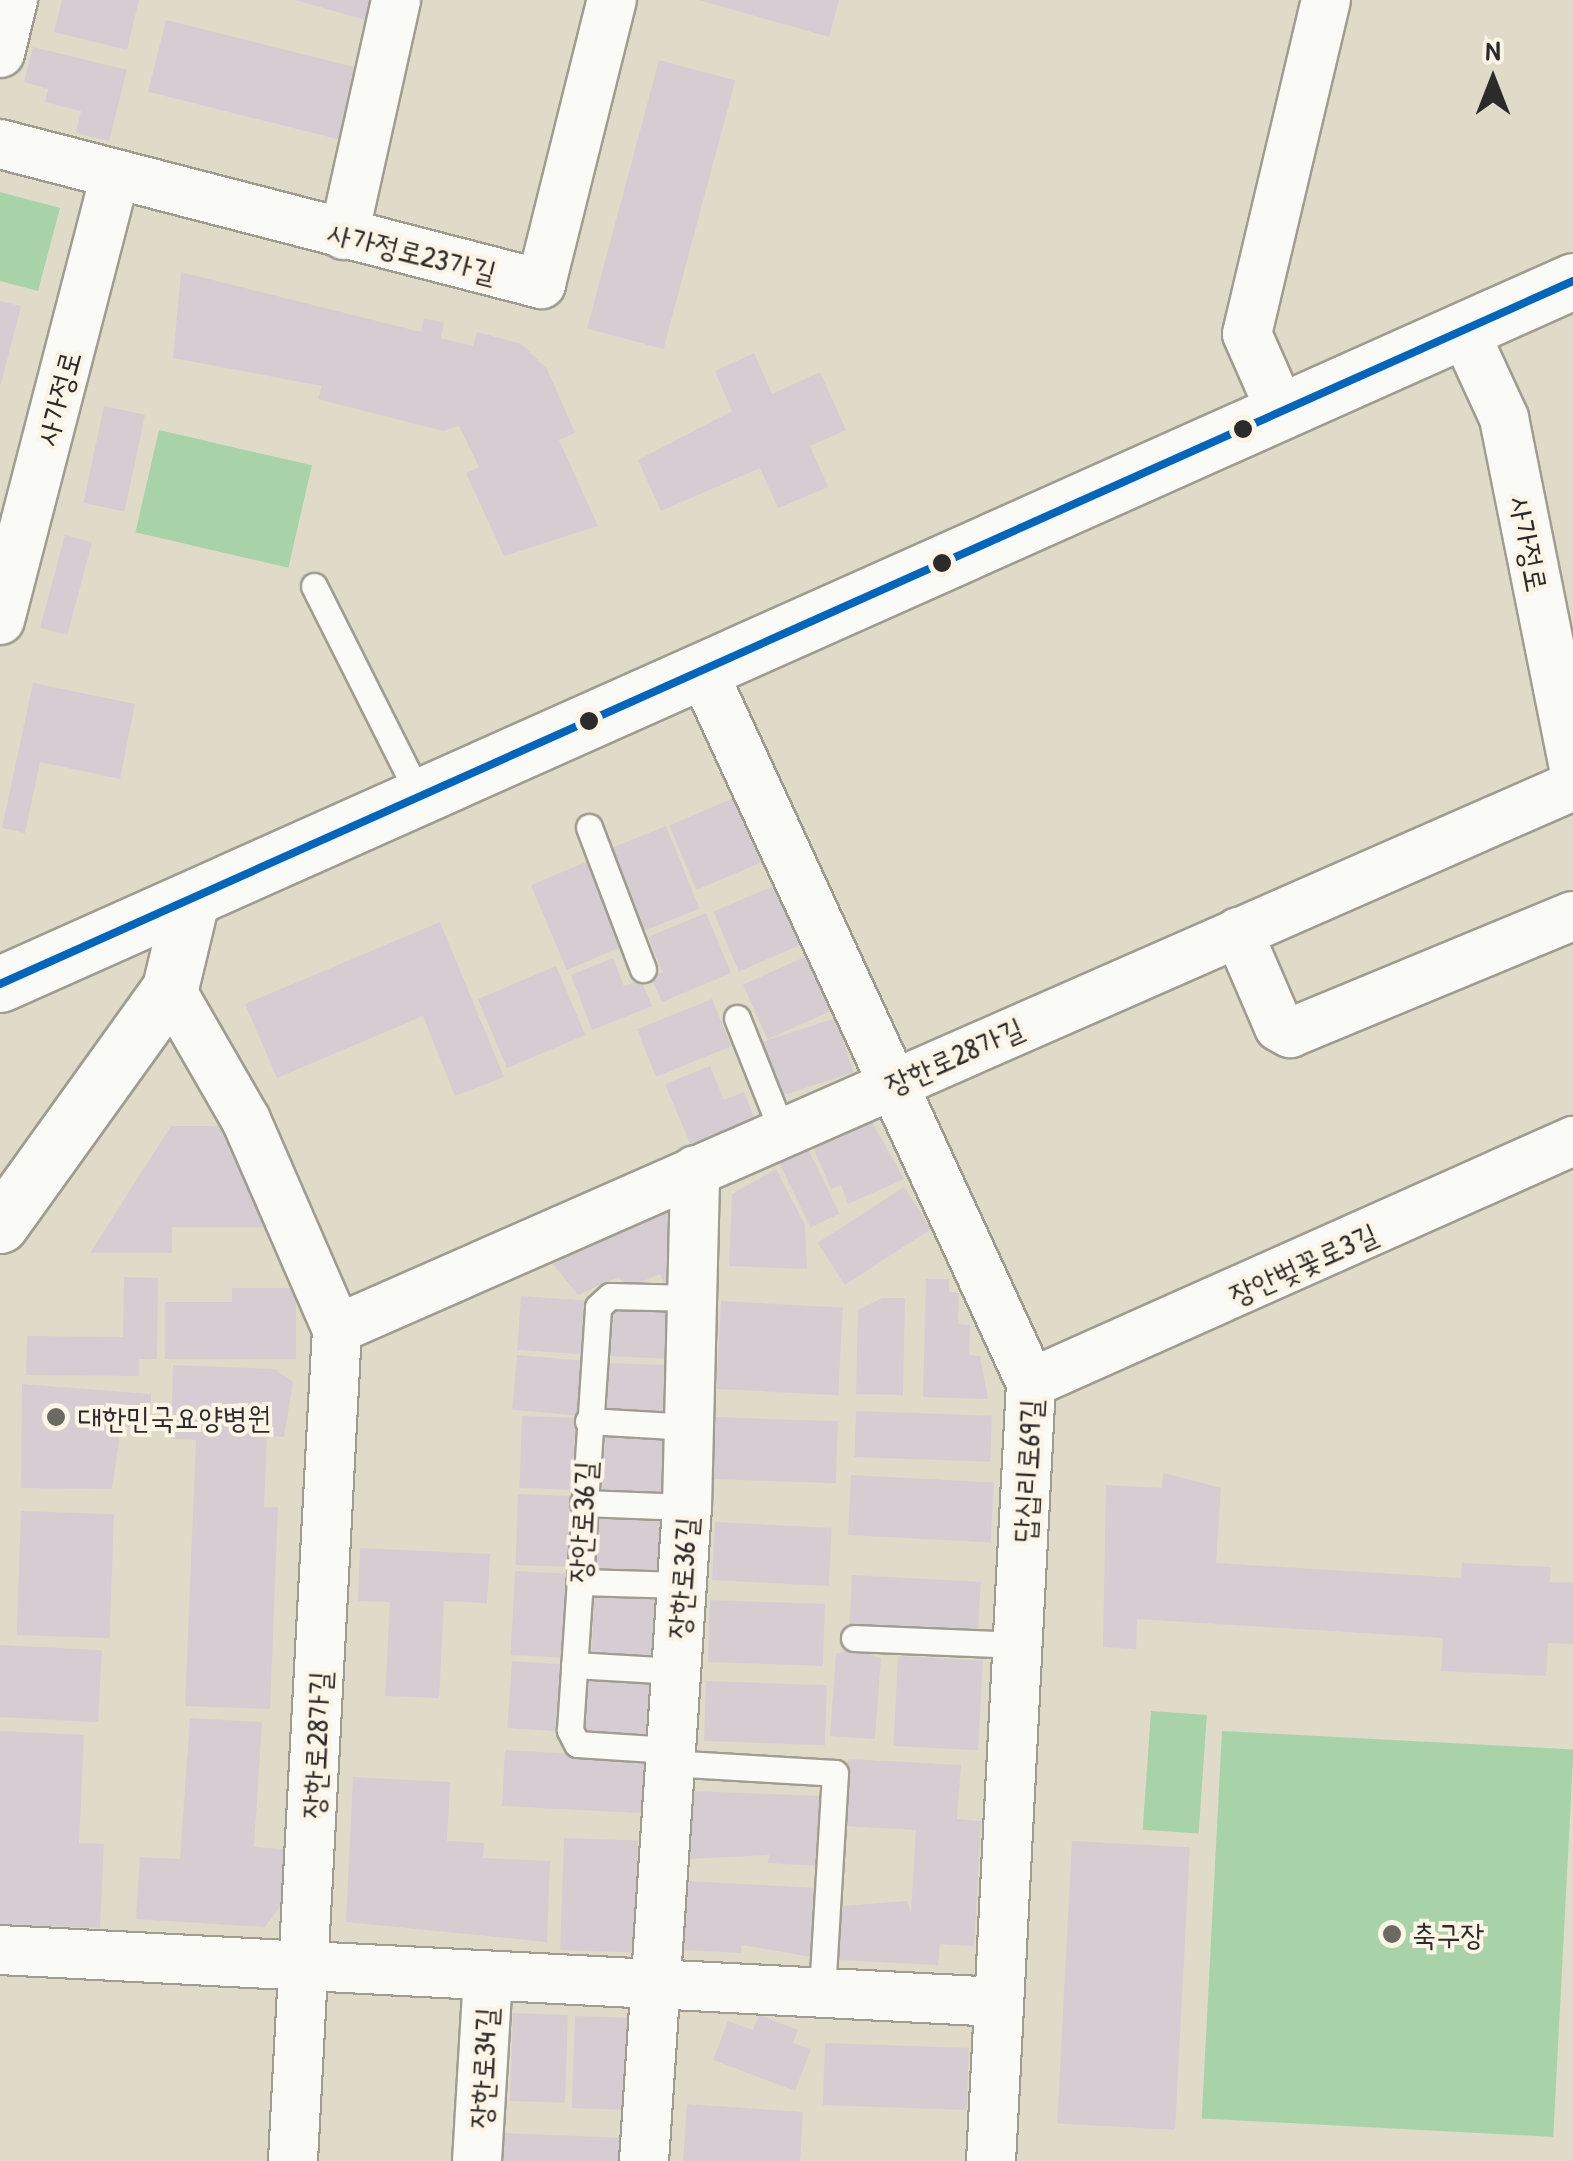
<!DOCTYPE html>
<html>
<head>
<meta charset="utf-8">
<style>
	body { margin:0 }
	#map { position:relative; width:1573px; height:2161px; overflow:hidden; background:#e0dbc8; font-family:"Patrick Hand","Poor Story",sans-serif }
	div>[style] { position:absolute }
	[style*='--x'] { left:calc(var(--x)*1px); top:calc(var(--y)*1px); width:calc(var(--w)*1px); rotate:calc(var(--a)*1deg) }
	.green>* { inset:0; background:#a8d3a8; transform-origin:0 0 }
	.building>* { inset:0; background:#d5cdd1; transform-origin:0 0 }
	.roads { filter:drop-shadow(2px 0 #9f9c90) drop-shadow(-2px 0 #9f9c90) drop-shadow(0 2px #9f9c90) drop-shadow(0 -2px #9f9c90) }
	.service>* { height:25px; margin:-12.5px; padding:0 12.5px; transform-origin:12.5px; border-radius:12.5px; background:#fafaf7 }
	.minor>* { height:48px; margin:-24px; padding:0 24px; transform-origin:24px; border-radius:24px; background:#fafaf7 }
	.secondary>* { height:55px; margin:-27.5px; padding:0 27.5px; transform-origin:27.5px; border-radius:27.5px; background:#fafaf7 }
	.bus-1>* { height:8px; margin:-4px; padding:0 4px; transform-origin:4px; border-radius:4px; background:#0065bd }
	.dots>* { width:28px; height:28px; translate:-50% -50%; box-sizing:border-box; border:5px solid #fcf5e5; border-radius:50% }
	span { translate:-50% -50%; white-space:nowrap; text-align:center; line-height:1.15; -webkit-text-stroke:8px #fcf5e5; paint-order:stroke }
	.street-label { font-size:30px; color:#2b2b2b }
	.poi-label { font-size:30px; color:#2b2b2b }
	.left { translate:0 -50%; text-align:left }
	.north { position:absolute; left:1443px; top:30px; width:100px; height:100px; -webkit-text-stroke:8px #fcf5e5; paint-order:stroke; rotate:0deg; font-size:28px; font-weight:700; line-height:40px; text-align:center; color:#2b2b2b }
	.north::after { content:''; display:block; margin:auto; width:35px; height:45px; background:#2b2b2b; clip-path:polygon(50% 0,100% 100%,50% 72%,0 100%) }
</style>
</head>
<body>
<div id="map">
	<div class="green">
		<i style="clip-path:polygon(0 192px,60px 208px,38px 291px,0 281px)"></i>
		<i style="left:159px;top:430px;width:157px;height:105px;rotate:13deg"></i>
		<i style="left:1151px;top:1711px;width:56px;height:119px;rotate:4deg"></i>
		<i style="left:1222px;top:1731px;width:352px;height:388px;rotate:3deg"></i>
	</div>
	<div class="building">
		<i style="clip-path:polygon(62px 0,139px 0,127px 50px,54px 32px)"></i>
		<i style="clip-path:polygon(295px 0,378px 0,373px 22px)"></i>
		<i style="clip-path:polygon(699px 0,839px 0,829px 37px)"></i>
		<i style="left:166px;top:20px;width:201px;height:74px;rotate:14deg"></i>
		<i style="clip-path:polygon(33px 47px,127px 70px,109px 141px,76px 133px,81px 111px,45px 102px,48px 89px,24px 82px)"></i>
		<i style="left:659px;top:60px;width:79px;height:278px;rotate:15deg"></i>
		<i style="clip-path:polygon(181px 272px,421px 332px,424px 318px,444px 323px,441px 338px,473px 346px,477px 332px,522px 344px,547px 369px,575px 433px,559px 440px,598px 526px,504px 556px,466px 473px,479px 467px,459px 426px,443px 431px,318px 399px,322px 386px,173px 358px)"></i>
		<i style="clip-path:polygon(0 301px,21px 306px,1px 384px,0 384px)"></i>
		<i style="clip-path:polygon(754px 353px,772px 394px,820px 372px,846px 430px,810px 446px,828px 487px,778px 508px,760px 468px,661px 511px,638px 460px,732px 411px,715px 371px)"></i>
		<i style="left:104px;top:406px;width:42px;height:99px;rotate:12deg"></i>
		<i style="left:65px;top:535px;width:28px;height:96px;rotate:15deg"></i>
		<i style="clip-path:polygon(33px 683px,135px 704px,120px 779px,40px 762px,25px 833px,2px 828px)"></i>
		<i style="left:741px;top:795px;width:70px;height:78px;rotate:67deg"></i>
		<i style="left:666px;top:826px;width:89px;height:60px;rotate:68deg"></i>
		<i style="left:588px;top:861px;width:92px;height:62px;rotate:67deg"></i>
		<i style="left:776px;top:885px;width:65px;height:68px;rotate:67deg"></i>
		<i style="clip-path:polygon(706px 913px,731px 973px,662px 1002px,651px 977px,663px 972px,648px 937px)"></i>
		<i style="clip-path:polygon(440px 922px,504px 1077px,455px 1096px,423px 1016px,277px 1078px,245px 1004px)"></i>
		<i style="left:807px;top:956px;width:60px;height:70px;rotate:66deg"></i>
		<i style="clip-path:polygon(613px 958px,624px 986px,641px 980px,652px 1006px,592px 1030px,571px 975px)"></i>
		<i style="left:556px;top:966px;width:75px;height:85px;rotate:67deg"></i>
		<i style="left:712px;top:999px;width:51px;height:81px;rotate:68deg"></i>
		<i style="left:836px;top:1018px;width:57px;height:80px;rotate:72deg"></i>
		<i style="clip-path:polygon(710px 1066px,724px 1100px,744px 1092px,756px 1122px,692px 1148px,665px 1084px)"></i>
		<i style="clip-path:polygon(871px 1120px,904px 1179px,848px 1204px,841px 1185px,831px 1189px,812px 1145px)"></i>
		<i style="clip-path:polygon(171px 1126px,226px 1126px,268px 1227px,172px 1227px,172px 1253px,90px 1253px)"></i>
		<i style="left:807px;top:1147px;width:74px;height:32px;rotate:64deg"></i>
		<i style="clip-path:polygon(776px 1169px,805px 1225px,807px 1269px,729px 1266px,732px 1194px)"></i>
		<i style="left:904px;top:1187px;width:50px;height:103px;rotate:57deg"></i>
		<i style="clip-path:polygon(676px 1204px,674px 1279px,664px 1283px,660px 1274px,629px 1287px,618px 1277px,578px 1295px,548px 1258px)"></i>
		<i style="clip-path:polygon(124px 1277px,158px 1278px,157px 1359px,139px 1359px,139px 1376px,26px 1375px,27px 1336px,123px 1337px)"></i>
		<i style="clip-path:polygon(926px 1279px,949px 1279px,949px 1292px,959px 1293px,958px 1324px,970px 1325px,969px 1355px,980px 1356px,988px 1399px,923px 1397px)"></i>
		<i style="clip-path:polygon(232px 1288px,296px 1288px,296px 1359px,165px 1359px,165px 1302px,232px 1302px)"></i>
		<i style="left:521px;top:1296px;width:66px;height:54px;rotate:4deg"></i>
		<i style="clip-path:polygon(882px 1298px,905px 1298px,903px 1395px,856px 1394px,858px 1310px)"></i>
		<i style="left:721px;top:1301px;width:122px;height:88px;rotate:3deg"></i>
		<i style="left:612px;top:1304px;width:60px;height:52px;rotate:3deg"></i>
		<i style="left:517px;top:1355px;width:67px;height:55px;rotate:5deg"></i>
		<i style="left:606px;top:1363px;width:62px;height:49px;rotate:2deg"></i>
		<i style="clip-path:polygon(173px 1365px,274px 1369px,293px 1382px,284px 1437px,267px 1436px,264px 1507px,278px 1507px,270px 1709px,185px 1706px,196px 1440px,171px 1439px)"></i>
		<i style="clip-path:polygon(22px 1384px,151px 1394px,151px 1427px,121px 1427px,112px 1489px,21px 1488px)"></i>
		<i style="left:856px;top:1411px;width:136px;height:46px;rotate:2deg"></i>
		<i style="left:522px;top:1416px;width:55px;height:72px;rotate:2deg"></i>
		<i style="left:715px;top:1417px;width:123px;height:62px;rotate:2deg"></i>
		<i style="left:605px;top:1434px;width:73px;height:59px;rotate:3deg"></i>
		<i style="clip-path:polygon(1163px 1473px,1221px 1488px,1216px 1563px,1461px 1578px,1462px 1563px,1551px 1567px,1550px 1582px,1573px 1583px,1573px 1644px,1548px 1643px,1546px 1676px,1441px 1671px,1443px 1638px,1137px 1619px,1136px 1649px,1103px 1647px,1106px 1485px,1162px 1488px)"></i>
		<i style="left:851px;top:1475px;width:143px;height:60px;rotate:3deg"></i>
		<i style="left:518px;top:1494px;width:52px;height:71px;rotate:2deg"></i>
		<i style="left:21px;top:1511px;width:93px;height:124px;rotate:2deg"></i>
		<i style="left:594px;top:1513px;width:75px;height:57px;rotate:4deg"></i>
		<i style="left:715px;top:1522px;width:117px;height:58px;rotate:3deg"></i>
		<i style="clip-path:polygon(360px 1548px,490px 1554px,487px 1603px,444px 1601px,439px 1698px,385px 1696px,390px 1602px,358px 1601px)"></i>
		<i style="left:515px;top:1571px;width:53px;height:84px;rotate:3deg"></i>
		<i style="left:852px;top:1575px;width:129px;height:53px;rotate:3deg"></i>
		<i style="left:594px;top:1592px;width:71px;height:65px;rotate:2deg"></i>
		<i style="left:710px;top:1600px;width:115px;height:62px;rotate:2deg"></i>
		<i style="left:0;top:1645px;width:102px;height:72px;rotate:3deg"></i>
		<i style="clip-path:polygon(851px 1649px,881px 1658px,875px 1739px,830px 1736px,836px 1654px)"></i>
		<i style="left:898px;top:1656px;width:85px;height:90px;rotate:3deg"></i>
		<i style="left:512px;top:1661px;width:55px;height:67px;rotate:4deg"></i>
		<i style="left:585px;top:1675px;width:76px;height:60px;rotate:5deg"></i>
		<i style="left:706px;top:1681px;width:121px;height:60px;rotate:2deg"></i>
		<i style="clip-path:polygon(190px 1718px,262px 1722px,254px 1847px,285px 1849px,281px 1905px,265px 1927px,136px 1919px,140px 1857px,180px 1859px)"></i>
		<i style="clip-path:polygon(0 1731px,84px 1735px,79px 1843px,104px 1844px,100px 1928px,0 1924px)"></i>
		<i style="left:505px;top:1750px;width:142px;height:56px;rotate:3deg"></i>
		<i style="clip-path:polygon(848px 1759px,961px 1765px,957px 1819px,981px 1821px,974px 1946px,940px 1944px,938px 1965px,839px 1960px,842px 1906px,907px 1901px,911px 1912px,916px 1830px,844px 1826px)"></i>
		<i style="clip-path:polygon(353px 1777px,450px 1782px,447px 1841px,484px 1843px,483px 1858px,550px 1861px,547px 1942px,346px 1922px)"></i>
		<i style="clip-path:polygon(692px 1791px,821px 1796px,818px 1866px,768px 1863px,769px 1855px,690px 1859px)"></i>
		<i style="left:564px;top:1838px;width:74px;height:112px;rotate:2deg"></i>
		<i style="left:1072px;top:1841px;width:118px;height:283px;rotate:3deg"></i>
		<i style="clip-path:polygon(686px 1881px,815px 1888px,812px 1957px,742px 1945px,741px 1953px,683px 1950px)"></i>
		<i style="left:513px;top:2013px;width:55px;height:88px;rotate:2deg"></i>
		<i style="clip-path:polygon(759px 2015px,798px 2030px,793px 2043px,811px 2049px,795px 2091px,713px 2060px,728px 2021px,753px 2030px)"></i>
		<i style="left:575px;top:2016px;width:53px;height:92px;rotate:2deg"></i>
		<i style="left:825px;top:2043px;width:144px;height:62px;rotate:2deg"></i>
		<i style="clip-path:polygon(687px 2104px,803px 2112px,800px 2161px,683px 2161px)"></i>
		<i style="clip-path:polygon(504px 2133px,625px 2138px,624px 2161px,503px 2161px)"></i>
	</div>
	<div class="roads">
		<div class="service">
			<i style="--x:314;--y:586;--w:238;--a:63.3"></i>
			<i style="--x:589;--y:827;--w:152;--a:69.2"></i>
			<i style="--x:737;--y:1018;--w:122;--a:68.3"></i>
			<i style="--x:588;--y:1421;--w:102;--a:3.4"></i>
			<i style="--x:583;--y:1503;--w:104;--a:2.2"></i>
			<i style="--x:579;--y:1582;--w:104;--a:1.7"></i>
			<i style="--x:854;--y:1638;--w:165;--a:2.4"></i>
			<i style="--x:574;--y:1665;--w:102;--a:3.4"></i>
			<i style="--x:669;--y:1750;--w:92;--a:-176.3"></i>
			<i style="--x:577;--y:1744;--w:16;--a:-117"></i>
			<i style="--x:570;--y:1730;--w:424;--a:-86.2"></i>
			<i style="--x:598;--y:1307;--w:16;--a:-43"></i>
			<i style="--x:610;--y:1296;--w:83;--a:1.4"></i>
			<i style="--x:668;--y:1763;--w:167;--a:3.4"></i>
			<i style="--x:835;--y:1773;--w:220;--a:93.4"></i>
		</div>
		<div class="minor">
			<i style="--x:0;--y:53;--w:55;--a:-76.2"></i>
			<i style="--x:0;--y:144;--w:559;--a:14.51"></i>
			<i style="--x:541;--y:284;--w:293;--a:-76"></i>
			<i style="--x:344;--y:235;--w:241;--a:-77.5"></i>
			<i style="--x:1464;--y:331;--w:96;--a:65.3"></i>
			<i style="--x:1504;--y:418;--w:353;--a:78.7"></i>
			<i style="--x:1281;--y:411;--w:84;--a:-113.8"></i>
			<i style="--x:1247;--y:334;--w:343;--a:-76.7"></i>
			<i style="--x:0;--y:620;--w:460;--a:-75.5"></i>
			<i style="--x:703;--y:672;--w:783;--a:65.24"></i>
			<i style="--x:1031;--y:1383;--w:779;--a:92.94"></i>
			<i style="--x:1238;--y:932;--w:103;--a:66.7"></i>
			<i style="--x:1279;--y:1027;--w:13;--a:29"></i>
			<i style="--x:1290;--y:1033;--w:306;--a:-22.5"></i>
			<i style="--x:170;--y:988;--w:152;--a:60.1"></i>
			<i style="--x:246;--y:1120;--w:228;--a:66.5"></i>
			<i style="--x:337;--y:1329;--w:833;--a:93.03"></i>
			<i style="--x:337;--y:1329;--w:1350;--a:-23.72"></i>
			<i style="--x:1031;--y:1383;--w:594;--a:-24.06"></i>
			<i style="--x:0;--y:1950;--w:999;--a:2.98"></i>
			<i style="--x:477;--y:2161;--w:185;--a:-86.6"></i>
			<i style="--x:644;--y:2161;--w:655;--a:-86.24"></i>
			<i style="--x:687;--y:1507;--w:337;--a:-88.6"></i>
		</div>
		<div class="secondary">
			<i style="--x:0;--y:984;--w:1723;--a:-24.08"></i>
			<i style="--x:0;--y:1225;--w:292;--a:-54.3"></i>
			<i style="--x:170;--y:988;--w:85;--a:-76.5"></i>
		</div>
	</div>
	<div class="bus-1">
		<i style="--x:0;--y:984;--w:1723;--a:-24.08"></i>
	</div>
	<div class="dots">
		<i style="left:1243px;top:429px;background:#2b2b2b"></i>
		<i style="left:942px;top:563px;background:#2b2b2b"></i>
		<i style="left:589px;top:721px;background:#2b2b2b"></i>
		<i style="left:56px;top:1417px;background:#6a6962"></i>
		<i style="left:1392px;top:1934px;background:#6a6962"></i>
	</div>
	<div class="street-label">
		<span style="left:412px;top:252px;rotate:14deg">사가정로23가길</span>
		<span style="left:58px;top:398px;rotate:-75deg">사가정로</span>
		<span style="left:1529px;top:544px;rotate:79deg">사가정로</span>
		<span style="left:954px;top:1056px;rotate:-24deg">장한로28가길</span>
		<span style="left:1303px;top:1264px;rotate:-24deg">장안벚꽃로3길</span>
		<span style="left:1027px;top:1471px;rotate:-87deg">답십리로69길</span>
		<span style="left:582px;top:1522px;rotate:-87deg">장안로36길</span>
		<span style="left:682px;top:1578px;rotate:-86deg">장한로36길</span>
		<span style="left:316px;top:1745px;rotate:-87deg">장한로28가길</span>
		<span style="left:483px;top:2068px;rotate:-87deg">장한로34길</span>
	</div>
	<div class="poi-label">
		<span class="left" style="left:78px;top:1417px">대한민국요양병원</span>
		<span class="left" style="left:1412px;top:1934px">축구장</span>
	</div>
	<div class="north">N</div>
</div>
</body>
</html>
